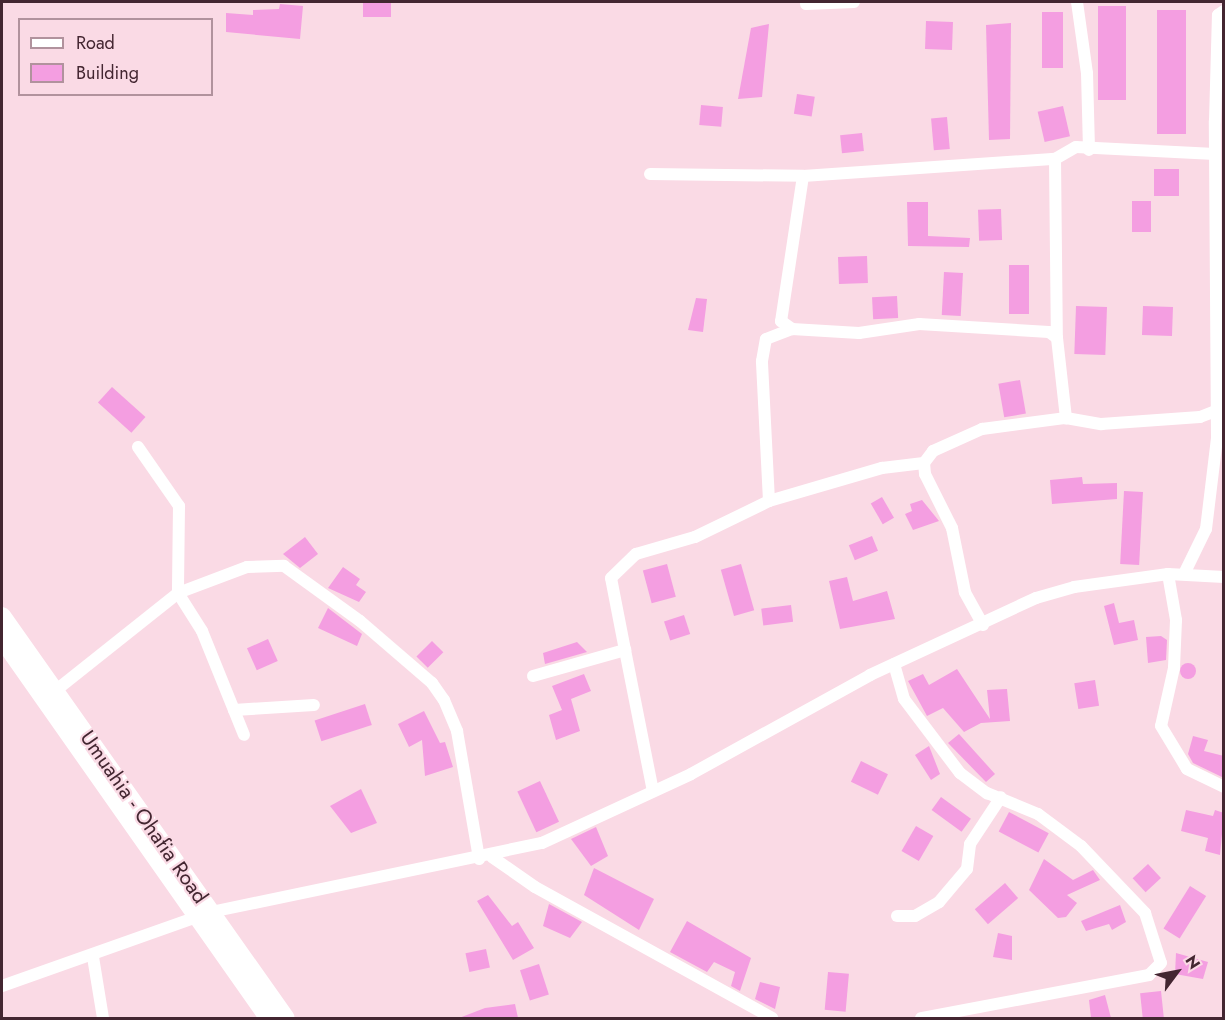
<!DOCTYPE html>
<html>
<head>
<meta charset="utf-8">
<style>
	body { margin:0 }
	#map { position:relative; width:1225px; height:1020px; overflow:hidden; background:#fadae5; font-family:Jost,sans-serif }
	div>[style] { position:absolute }
	[style*='--x'] { left:calc(var(--x)*1px); top:calc(var(--y)*1px); width:calc(var(--w)*1px); rotate:calc(var(--a)*1deg) }
	.building>* { inset:0; background:#f49ee1; transform-origin:0 0 }
	.round { border-radius:50% }
	.street>* { height:12px; margin:-6px; padding:0 6px; transform-origin:6px; border-radius:6px; background:#fff }
	.secondary>* { height:18px; margin:-9px; padding:0 9px; transform-origin:9px; border-radius:9px; background:#fff }
	span { translate:-50% -50%; white-space:nowrap; text-align:center; line-height:1.15; -webkit-text-stroke:4.5px #fadae5; paint-order:stroke }
	.street-label { font-size:21px; color:#432631 }
	.frame { position:absolute; inset:0; border:3px solid #432631; pointer-events:none }
	.legend { position:absolute; left:18px; top:18px; width:195px; height:78px; box-sizing:border-box; background:#fadae5; border:2px solid #b1929d; margin:0; padding:8px 10px; list-style:none; font-size:18px; color:#432631 }
	.legend li { display:flex; align-items:center; gap:12px; height:30px }
	.legend b { width:30px; border:2px solid #b1929d }
	.north { position:absolute; left:1147px; top:942px; width:60px; height:60px; -webkit-text-stroke:4px #fadae5; paint-order:stroke; rotate:58deg; font-size:16px; font-weight:700; line-height:24px; text-align:center; color:#432631 }
	.north::after { content:''; display:block; margin:auto; width:21px; height:27px; background:#432631; clip-path:polygon(50% 0,100% 100%,50% 72%,0 100%) }
</style>
</head>
<body>
<div id="map">
	<div class="building">
		<i style="left:363px;top:2px;width:28px;height:15px"></i>
		<i style="clip-path:polygon(280px 4px,303px 6px,300px 39px,226px 32px,226px 13px,253px 15px,253px 10px,279px 9px)"></i>
		<i style="left:1098px;top:6px;width:28px;height:94px"></i>
		<i style="left:1157px;top:10px;width:29px;height:124px"></i>
		<i style="left:1042px;top:12px;width:21px;height:56px"></i>
		<i style="left:926px;top:21px;width:27px;height:28px;rotate:2deg"></i>
		<i style="clip-path:polygon(1011px 23px,1010px 139px,989px 140px,986px 25px)"></i>
		<i style="clip-path:polygon(769px 24px,762px 97px,738px 99px,751px 28px)"></i>
		<i style="left:797px;top:94px;width:18px;height:20px;rotate:9deg"></i>
		<i style="left:701px;top:105px;width:22px;height:20px;rotate:5deg"></i>
		<i style="left:1063px;top:106px;width:31px;height:26px;rotate:77deg"></i>
		<i style="left:947px;top:117px;width:32px;height:16px;rotate:85deg"></i>
		<i style="left:862px;top:133px;width:18px;height:22px;rotate:84deg"></i>
		<i style="left:1154px;top:169px;width:25px;height:27px"></i>
		<i style="left:1132px;top:201px;width:19px;height:31px"></i>
		<i style="clip-path:polygon(907px 202px,928px 202px,928px 236px,970px 238px,969px 247px,908px 246px)"></i>
		<i style="left:1001px;top:209px;width:31px;height:23px;rotate:88deg"></i>
		<i style="left:867px;top:256px;width:27px;height:29px;rotate:88deg"></i>
		<i style="left:1009px;top:265px;width:20px;height:49px"></i>
		<i style="left:944px;top:272px;width:19px;height:43px;rotate:3deg"></i>
		<i style="left:897px;top:296px;width:22px;height:25px;rotate:87deg"></i>
		<i style="clip-path:polygon(696px 298px,707px 299px,703px 332px,688px 330px)"></i>
		<i style="left:1076px;top:306px;width:31px;height:48px;rotate:2deg"></i>
		<i style="left:1143px;top:306px;width:30px;height:29px;rotate:2deg"></i>
		<i style="left:1020px;top:380px;width:34px;height:22px;rotate:80deg"></i>
		<i style="left:112px;top:387px;width:45px;height:21px;rotate:42deg"></i>
		<i style="clip-path:polygon(1082px 477px,1083px 484px,1117px 483px,1117px 499px,1052px 504px,1050px 480px)"></i>
		<i style="left:1124px;top:491px;width:19px;height:73px;rotate:3deg"></i>
		<i style="left:882px;top:497px;width:24px;height:13px;rotate:60deg"></i>
		<i style="clip-path:polygon(922px 500px,939px 521px,913px 530px,905px 514px,912px 511px,910px 504px)"></i>
		<i style="left:872px;top:536px;width:16px;height:25px;rotate:68deg"></i>
		<i style="clip-path:polygon(305px 537px,318px 554px,300px 568px,283px 554px)"></i>
		<i style="left:667px;top:564px;width:34px;height:25px;rotate:75deg"></i>
		<i style="left:741px;top:564px;width:48px;height:21px;rotate:74deg"></i>
		<i style="clip-path:polygon(343px 567px,360px 579px,356px 585px,366px 592px,359px 602px,328px 588px)"></i>
		<i style="clip-path:polygon(847px 577px,853px 601px,887px 591px,895px 619px,840px 629px,829px 581px)"></i>
		<i style="clip-path:polygon(1114px 603px,1119px 623px,1134px 620px,1138px 640px,1114px 645px,1104px 606px)"></i>
		<i style="left:791px;top:605px;width:17px;height:30px;rotate:83deg"></i>
		<i style="clip-path:polygon(328px 608px,362px 634px,357px 646px,318px 628px)"></i>
		<i style="left:684px;top:615px;width:20px;height:21px;rotate:72deg"></i>
		<i style="clip-path:polygon(1161px 636px,1167px 640px,1166px 660px,1148px 663px,1146px 637px)"></i>
		<i style="left:268px;top:639px;width:24px;height:23px;rotate:66deg"></i>
		<i style="left:432px;top:641px;width:16px;height:22px;rotate:45deg"></i>
		<i style="clip-path:polygon(577px 642px,587px 652px,545px 664px,543px 653px)"></i>
		<i class="round" style="left:1180px;top:663px;width:16px;height:16px"></i>
		<i style="clip-path:polygon(957px 669px,990px 719px,987px 690px,1007px 689px,1010px 721px,981px 723px,964px 732px,943px 708px,927px 716px,908px 681px,923px 674px,929px 685px)"></i>
		<i style="clip-path:polygon(584px 674px,591px 691px,571px 699px,580px 731px,556px 740px,549px 715px,562px 710px,552px 686px)"></i>
		<i style="left:1095px;top:680px;width:26px;height:21px;rotate:81deg"></i>
		<i style="left:365px;top:704px;width:22px;height:53px;rotate:72deg"></i>
		<i style="clip-path:polygon(424px 711px,440px 743px,445px 742px,453px 767px,425px 776px,422px 740px,409px 747px,398px 724px)"></i>
		<i style="clip-path:polygon(959px 734px,995px 774px,986px 782px,948px 743px)"></i>
		<i style="clip-path:polygon(1193px 736px,1208px 740px,1204px 751px,1224px 756px,1224px 778px,1193px 763px,1188px 754px)"></i>
		<i style="clip-path:polygon(929px 746px,940px 774px,931px 780px,915px 755px)"></i>
		<i style="left:861px;top:761px;width:30px;height:23px;rotate:26deg"></i>
		<i style="left:540px;top:781px;width:45px;height:25px;rotate:65deg"></i>
		<i style="clip-path:polygon(361px 789px,377px 823px,351px 833px,330px 806px)"></i>
		<i style="left:941px;top:797px;width:37px;height:16px;rotate:36deg"></i>
		<i style="clip-path:polygon(1186px 810px,1213px 816px,1215px 810px,1224px 813px,1220px 855px,1205px 851px,1208px 838px,1181px 831px)"></i>
		<i style="left:1009px;top:812px;width:45px;height:22px;rotate:28deg"></i>
		<i style="left:916px;top:826px;width:20px;height:29px;rotate:30deg"></i>
		<i style="clip-path:polygon(596px 827px,608px 856px,591px 866px,571px 839px)"></i>
		<i style="clip-path:polygon(1044px 859px,1073px 880px,1093px 870px,1100px 880px,1067px 895px,1077px 903px,1066px 917px,1058px 918px,1029px 890px)"></i>
		<i style="left:1148px;top:864px;width:19px;height:21px;rotate:47deg"></i>
		<i style="clip-path:polygon(594px 868px,654px 899px,639px 930px,584px 895px)"></i>
		<i style="left:1005px;top:883px;width:20px;height:40px;rotate:49deg"></i>
		<i style="left:1190px;top:886px;width:19px;height:50px;rotate:32deg"></i>
		<i style="clip-path:polygon(488px 895px,512px 926px,518px 922px,534px 948px,513px 960px,477px 901px)"></i>
		<i style="clip-path:polygon(549px 904px,582px 922px,570px 938px,543px 926px)"></i>
		<i style="clip-path:polygon(1120px 905px,1126px 922px,1112px 930px,1109px 924px,1086px 931px,1081px 921px)"></i>
		<i style="clip-path:polygon(687px 921px,751px 958px,740px 991px,731px 986px,735px 972px,714px 962px,707px 972px,670px 952px)"></i>
		<i style="clip-path:polygon(998px 933px,1012px 936px,1012px 960px,993px 957px)"></i>
		<i style="left:486px;top:949px;width:19px;height:21px;rotate:78deg"></i>
		<i style="clip-path:polygon(1176px 953px,1208px 962px,1203px 979px,1175px 974px)"></i>
		<i style="left:539px;top:964px;width:32px;height:20px;rotate:72deg"></i>
		<i style="left:828px;top:972px;width:21px;height:38px;rotate:5deg"></i>
		<i style="clip-path:polygon(760px 982px,780px 987px,775px 1009px,755px 999px)"></i>
		<i style="left:1161px;top:991px;width:27px;height:21px;rotate:84deg"></i>
		<i style="clip-path:polygon(1105px 995px,1111px 1018px,1091px 1018px,1089px 1000px)"></i>
		<i style="clip-path:polygon(515px 1004px,518px 1018px,459px 1018px,485px 1008px)"></i>
	</div>
	<div class="street">
		<i style="--x:1077;--y:2;--w:72;--a:82"></i>
		<i style="--x:1087;--y:73;--w:77;--a:88.5"></i>
		<i style="--x:806;--y:4;--w:48;--a:-2.4"></i>
		<i style="--x:1055;--y:159;--w:24;--a:-30"></i>
		<i style="--x:1076;--y:147;--w:139;--a:2.9"></i>
		<i style="--x:650;--y:174;--w:153;--a:0.7"></i>
		<i style="--x:803;--y:176;--w:253;--a:-3.9"></i>
		<i style="--x:1055;--y:159;--w:179;--a:89.4"></i>
		<i style="--x:803;--y:176;--w:147;--a:98.6"></i>
		<i style="--x:781;--y:321;--w:14;--a:36"></i>
		<i style="--x:792;--y:329;--w:67;--a:3.4"></i>
		<i style="--x:859;--y:333;--w:61;--a:-8.5"></i>
		<i style="--x:919;--y:324;--w:130;--a:3.5"></i>
		<i style="--x:1049;--y:332;--w:10;--a:37"></i>
		<i style="--x:1057;--y:338;--w:81;--a:83.6"></i>
		<i style="--x:138;--y:447;--w:72;--a:55.2"></i>
		<i style="--x:179;--y:506;--w:87;--a:90.7"></i>
		<i style="--x:178;--y:593;--w:45;--a:57.7"></i>
		<i style="--x:202;--y:631;--w:112;--a:68"></i>
		<i style="--x:769;--y:501;--w:118;--a:-16.3"></i>
		<i style="--x:882;--y:468;--w:42;--a:-6.8"></i>
		<i style="--x:1185;--y:572;--w:48;--a:-64"></i>
		<i style="--x:1206;--y:529;--w:92;--a:-83.1"></i>
		<i style="--x:1217;--y:438;--w:317;--a:-90.4"></i>
		<i style="--x:1215;--y:121;--w:106;--a:-88.4"></i>
		<i style="--x:1218;--y:15;--w:7;--a:-34"></i>
		<i style="--x:1168;--y:574;--w:47;--a:80.1"></i>
		<i style="--x:1176;--y:620;--w:48;--a:92.4"></i>
		<i style="--x:1174;--y:668;--w:59;--a:102.6"></i>
		<i style="--x:1161;--y:726;--w:50;--a:58.8"></i>
		<i style="--x:1187;--y:769;--w:41;--a:25.9"></i>
		<i style="--x:983;--y:625;--w:38;--a:-119"></i>
		<i style="--x:965;--y:592;--w:65;--a:-101.5"></i>
		<i style="--x:952;--y:528;--w:60;--a:-116.6"></i>
		<i style="--x:925;--y:474;--w:11;--a:-95"></i>
		<i style="--x:924;--y:463;--w:15;--a:-53"></i>
		<i style="--x:933;--y:451;--w:54;--a:-24.2"></i>
		<i style="--x:982;--y:429;--w:85;--a:-7.5"></i>
		<i style="--x:1066;--y:418;--w:36;--a:10"></i>
		<i style="--x:1101;--y:424;--w:99;--a:-4"></i>
		<i style="--x:1200;--y:417;--w:17;--a:-21"></i>
		<i style="--x:625;--y:650;--w:144;--a:78.8"></i>
		<i style="--x:894;--y:664;--w:36;--a:74"></i>
		<i style="--x:904;--y:699;--w:93;--a:52.9"></i>
		<i style="--x:960;--y:773;--w:34;--a:37"></i>
		<i style="--x:987;--y:793;--w:55;--a:22.4"></i>
		<i style="--x:1038;--y:814;--w:54;--a:36.7"></i>
		<i style="--x:1081;--y:846;--w:93;--a:46.3"></i>
		<i style="--x:1145;--y:913;--w:52;--a:72.3"></i>
		<i style="--x:1161;--y:963;--w:17;--a:135"></i>
		<i style="--x:1149;--y:975;--w:232;--a:169.3"></i>
		<i style="--x:533;--y:676;--w:96;--a:-15.8"></i>
		<i style="--x:625;--y:650;--w:73;--a:-101"></i>
		<i style="--x:611;--y:578;--w:35;--a:-44"></i>
		<i style="--x:636;--y:554;--w:61;--a:-16.1"></i>
		<i style="--x:695;--y:537;--w:82;--a:-25.9"></i>
		<i style="--x:769;--y:501;--w:140;--a:-92.9"></i>
		<i style="--x:762;--y:361;--w:22;--a:-80"></i>
		<i style="--x:766;--y:339;--w:28;--a:-21"></i>
		<i style="--x:55;--y:691;--w:157;--a:-38.5"></i>
		<i style="--x:178;--y:593;--w:74;--a:-20.6"></i>
		<i style="--x:247;--y:567;--w:37;--a:-2"></i>
		<i style="--x:284;--y:566;--w:94;--a:35.9"></i>
		<i style="--x:360;--y:621;--w:95;--a:40.7"></i>
		<i style="--x:432;--y:683;--w:21;--a:55"></i>
		<i style="--x:444;--y:700;--w:34;--a:67"></i>
		<i style="--x:457;--y:731;--w:130;--a:80.2"></i>
		<i style="--x:234;--y:710;--w:80;--a:-3.6"></i>
		<i style="--x:492;--y:857;--w:52;--a:34.9"></i>
		<i style="--x:535;--y:887;--w:271;--a:28.9"></i>
		<i style="--x:897;--y:916;--w:18;--a:0"></i>
		<i style="--x:915;--y:916;--w:28;--a:-30"></i>
		<i style="--x:939;--y:902;--w:43;--a:-49.7"></i>
		<i style="--x:967;--y:869;--w:25;--a:-83"></i>
		<i style="--x:970;--y:844;--w:56;--a:-56.6"></i>
		<i style="--x:93;--y:957;--w:62;--a:80.7"></i>
		<i style="--x:2;--y:986;--w:222;--a:-19.5"></i>
		<i style="--x:211;--y:912;--w:338;--a:-11.8"></i>
		<i style="--x:542;--y:843;--w:164;--a:-24.8"></i>
		<i style="--x:691;--y:774;--w:205;--a:-28.9"></i>
		<i style="--x:870;--y:675;--w:183;--a:-24.9"></i>
		<i style="--x:1036;--y:598;--w:40;--a:-16"></i>
		<i style="--x:1074;--y:587;--w:95;--a:-7.9"></i>
		<i style="--x:1168;--y:574;--w:56;--a:3.1"></i>
	</div>
	<div class="secondary">
		<i style="--x:2;--y:616;--w:492;--a:54.8"></i>
		<i style="--x:2;--y:639;--w:463;--a:54.9"></i>
	</div>
	<div class="street-label">
		<span style="left:144px;top:817px;rotate:55deg">Umuahia - Ohafia Road</span>
	</div>
	<div class="frame"></div>
	<ul class="legend">
	<li><b style="height:8px;background:#fff"></b>Road</li>
	<li><b style="height:16px;background:#f49ee1"></b>Building</li>
	</ul>
	<div class="north">N</div>
</div>
</body>
</html>
